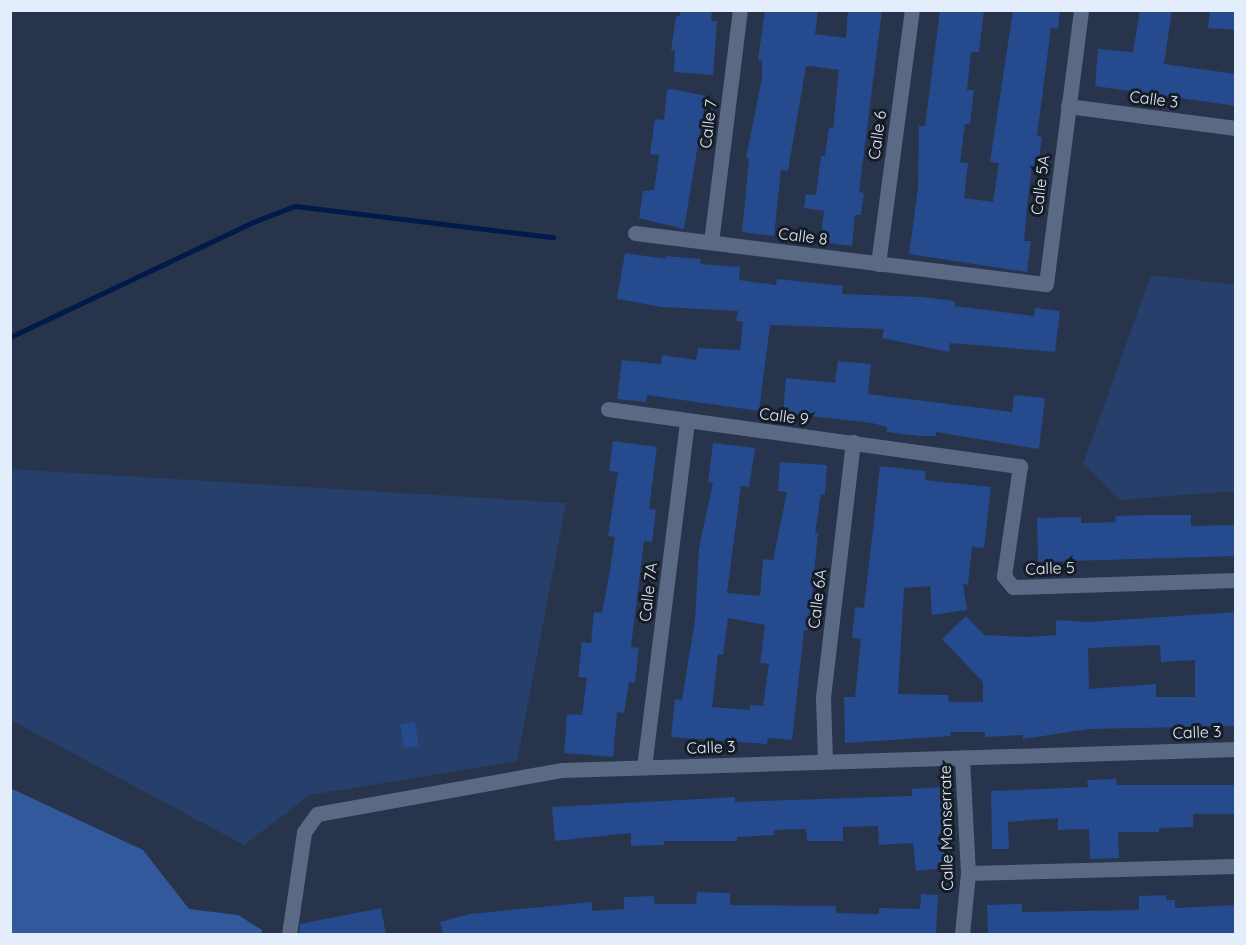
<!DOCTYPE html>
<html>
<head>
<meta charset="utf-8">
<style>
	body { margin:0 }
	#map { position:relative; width:1246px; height:945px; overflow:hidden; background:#27344b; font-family:Quicksand,sans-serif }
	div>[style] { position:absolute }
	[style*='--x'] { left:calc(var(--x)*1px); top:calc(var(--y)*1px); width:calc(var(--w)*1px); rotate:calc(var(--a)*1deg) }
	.green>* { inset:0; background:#26406b }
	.forest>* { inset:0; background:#33599d }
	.stream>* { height:5px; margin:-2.5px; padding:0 2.5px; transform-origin:2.5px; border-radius:2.5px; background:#021a4a }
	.building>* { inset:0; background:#254a8d; transform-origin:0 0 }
	.minor>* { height:15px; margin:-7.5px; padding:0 7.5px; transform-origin:7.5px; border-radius:7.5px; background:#5b6a84 }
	span { translate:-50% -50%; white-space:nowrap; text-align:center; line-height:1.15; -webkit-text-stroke:6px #151c26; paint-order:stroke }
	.street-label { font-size:16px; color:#e4edfc }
	.frame { position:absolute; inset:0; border:12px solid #e4edfc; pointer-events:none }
</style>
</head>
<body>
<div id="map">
	<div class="green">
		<i style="clip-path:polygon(1151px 275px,1235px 285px,1235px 491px,1121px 500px,1083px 464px)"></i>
		<i style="clip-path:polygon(10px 469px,566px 503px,517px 761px,310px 795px,244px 845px,11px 720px)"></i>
	</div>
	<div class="forest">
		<i style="clip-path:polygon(10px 788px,143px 850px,189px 909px,238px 915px,262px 930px,262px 934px,11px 934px)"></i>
	</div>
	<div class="stream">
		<i style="--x:10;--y:337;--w:269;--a:-25.3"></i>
		<i style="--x:253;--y:222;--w:45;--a:-20.9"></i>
		<i style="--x:295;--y:206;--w:260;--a:6.9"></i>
	</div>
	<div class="building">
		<i style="clip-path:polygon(680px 10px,712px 10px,711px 21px,717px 21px,713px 75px,674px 72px,675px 50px,671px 50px,676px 16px,680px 16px)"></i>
		<i style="clip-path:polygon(765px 10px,818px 10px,815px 34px,846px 38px,848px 10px,882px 10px,859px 192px,864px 193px,861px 215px,855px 215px,852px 246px,820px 242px,824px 211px,804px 208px,806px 194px,816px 195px,821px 156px,825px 156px,829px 127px,833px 128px,839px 70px,810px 66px,806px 66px,788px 171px,781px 170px,774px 236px,742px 232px,749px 159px,746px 158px,762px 78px,762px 61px,758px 60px)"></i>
		<i style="clip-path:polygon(940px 10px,984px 10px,979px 52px,971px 52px,967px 90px,974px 90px,970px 124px,965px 124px,960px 162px,968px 163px,964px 198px,993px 202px,999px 163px,990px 162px,1013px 10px,1060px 10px,1058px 29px,1051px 28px,1037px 136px,1042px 137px,1038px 168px,1032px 167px,1027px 206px,1024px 241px,1031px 241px,1027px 272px,909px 254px,918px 188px,919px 126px,925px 126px)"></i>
		<i style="clip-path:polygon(1140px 10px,1172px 10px,1164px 64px,1236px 74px,1236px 106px,1095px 86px,1098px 49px,1133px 52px)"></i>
		<i style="clip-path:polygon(1210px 10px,1236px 10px,1236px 30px,1208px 28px)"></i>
		<i style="clip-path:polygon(672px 89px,706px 96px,684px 229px,639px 218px,643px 191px,654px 190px,659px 155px,650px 154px,655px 119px,664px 120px,667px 90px)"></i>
		<i style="clip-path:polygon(625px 253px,666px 259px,666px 256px,701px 259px,700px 264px,740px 267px,739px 280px,776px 285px,777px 279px,843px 286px,842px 294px,922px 297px,955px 301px,955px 306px,1034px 316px,1035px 308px,1060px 311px,1055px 352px,950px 343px,949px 352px,882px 338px,884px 329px,770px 325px,759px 411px,647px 395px,646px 402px,617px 399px,622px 360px,661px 364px,662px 355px,696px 360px,698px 348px,740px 350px,743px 322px,736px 321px,738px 311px,662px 307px,617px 299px)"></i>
		<i style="clip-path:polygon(838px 361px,871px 364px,868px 394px,1012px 412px,1014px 395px,1045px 398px,1039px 449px,936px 432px,936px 436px,920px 436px,887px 432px,887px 427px,872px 423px,783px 413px,786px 378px,835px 383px)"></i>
		<i style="clip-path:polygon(613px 441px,657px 447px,649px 509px,656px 510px,652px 542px,644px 541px,631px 647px,639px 648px,635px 683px,629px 682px,624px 713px,617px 712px,613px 757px,564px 753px,567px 714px,582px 715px,587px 678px,578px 677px,582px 642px,591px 643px,594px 612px,602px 613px,610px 570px,615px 537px,608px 536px,618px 472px,609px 471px)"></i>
		<i style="clip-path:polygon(evenodd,713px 443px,755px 448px,749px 487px,741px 486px,727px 593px,760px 596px,763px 559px,773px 560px,787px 492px,778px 491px,780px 462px,827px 465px,825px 495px,821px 494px,815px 533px,818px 533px,811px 605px,808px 630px,804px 630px,792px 740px,768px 738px,767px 744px,671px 737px,675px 699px,682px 700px,695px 620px,699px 548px,713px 483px,708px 482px,713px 443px,728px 618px,765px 625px,760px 663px,769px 664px,763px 706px,750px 705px,750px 710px,712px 707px,718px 654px,723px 655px,728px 618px)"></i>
		<i style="clip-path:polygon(evenodd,880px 466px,926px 471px,925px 480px,991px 487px,984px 548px,972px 547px,968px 585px,963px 584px,967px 610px,932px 615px,930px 586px,904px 588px,898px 694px,948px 695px,949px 702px,983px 702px,983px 682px,942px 639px,966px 616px,984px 635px,1026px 637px,1056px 635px,1056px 620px,1088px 622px,1236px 612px,1236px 726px,1089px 729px,1023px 739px,1023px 735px,985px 737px,985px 732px,950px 732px,951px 736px,845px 743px,844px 697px,855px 697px,861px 639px,852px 638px,855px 607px,864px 608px,880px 466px,1160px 645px,1161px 662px,1195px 660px,1195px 697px,1156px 697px,1156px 684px,1089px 689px,1088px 648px,1160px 645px)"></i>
		<i style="clip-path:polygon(1149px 515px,1191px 515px,1191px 526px,1236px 525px,1236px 556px,1038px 562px,1037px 518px,1081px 517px,1081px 523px,1116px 522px,1115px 516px)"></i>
		<i style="left:415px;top:722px;width:24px;height:15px;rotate:81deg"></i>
		<i style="clip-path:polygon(1116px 779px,1117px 785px,1236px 785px,1236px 814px,1193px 814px,1193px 827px,1159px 828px,1159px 832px,1118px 832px,1119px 858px,1090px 859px,1089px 829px,1058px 830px,1058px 818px,1008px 822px,1009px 849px,992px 849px,991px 791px,1088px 787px,1087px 780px)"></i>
		<i style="clip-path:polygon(943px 787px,950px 867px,916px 871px,913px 843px,879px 845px,878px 826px,843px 827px,843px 841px,807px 841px,806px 829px,774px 830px,774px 835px,737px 837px,737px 841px,664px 841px,664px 845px,631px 846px,631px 833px,555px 841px,552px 807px,735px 797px,735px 802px,912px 796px,912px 789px)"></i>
		<i style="clip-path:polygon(697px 892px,730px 893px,730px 905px,836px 906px,836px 913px,879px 914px,879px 908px,920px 909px,921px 894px,938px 895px,936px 934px,443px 934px,440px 922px,470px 914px,592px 902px,592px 911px,624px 909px,624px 897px,654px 896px,655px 904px,696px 904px)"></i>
		<i style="clip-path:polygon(1166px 895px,1166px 900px,1175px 900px,1175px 908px,1236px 905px,1236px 934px,988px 934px,987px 905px,1022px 904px,1022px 912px,1139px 910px,1139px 896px)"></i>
		<i style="clip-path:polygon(381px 908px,386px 934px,299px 934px,300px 924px)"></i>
	</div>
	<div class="minor">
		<i style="--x:1068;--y:106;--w:169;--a:7.5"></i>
		<i style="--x:635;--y:233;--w:414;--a:7.1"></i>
		<i style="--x:1046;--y:284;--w:276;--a:-82.7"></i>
		<i style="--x:711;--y:242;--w:234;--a:-82.9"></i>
		<i style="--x:878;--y:264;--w:256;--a:-82.4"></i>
		<i style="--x:608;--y:409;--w:416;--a:7.9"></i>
		<i style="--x:1020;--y:466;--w:111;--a:98.3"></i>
		<i style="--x:1004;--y:576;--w:14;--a:51"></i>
		<i style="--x:1013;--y:587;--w:223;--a:-1.8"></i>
		<i style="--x:825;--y:761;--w:64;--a:-91.8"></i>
		<i style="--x:823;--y:697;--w:257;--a:-83.3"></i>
		<i style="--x:644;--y:767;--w:349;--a:-82.9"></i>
		<i style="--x:968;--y:873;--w:268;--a:-1.5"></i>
		<i style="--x:289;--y:934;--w:103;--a:-81.6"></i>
		<i style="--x:304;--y:832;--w:22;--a:-54"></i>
		<i style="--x:317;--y:814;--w:249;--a:-10.2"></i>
		<i style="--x:562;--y:770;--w:674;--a:-1.78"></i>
		<i style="--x:962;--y:934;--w:61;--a:-84.4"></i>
		<i style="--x:968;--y:873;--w:116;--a:-93"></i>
	</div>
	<div class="street-label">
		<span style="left:1154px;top:99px;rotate:7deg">Calle 3</span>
		<span style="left:708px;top:124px;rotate:-83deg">Calle 7</span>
		<span style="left:877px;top:135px;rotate:-82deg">Calle 6</span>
		<span style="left:1040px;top:185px;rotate:-83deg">Calle 5A</span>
		<span style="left:803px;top:236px;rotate:7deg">Calle 8</span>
		<span style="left:784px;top:416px;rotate:7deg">Calle 9</span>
		<span style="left:1050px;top:568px;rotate:-2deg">Calle 5</span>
		<span style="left:648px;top:592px;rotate:-83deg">Calle 7A</span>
		<span style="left:817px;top:599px;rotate:-83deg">Calle 6A</span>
		<span style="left:1197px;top:732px;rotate:-2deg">Calle 3</span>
		<span style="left:711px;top:747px;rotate:-2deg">Calle 3</span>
		<span style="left:946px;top:828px;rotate:-91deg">Calle Monserrate</span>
	</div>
	<div class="frame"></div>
</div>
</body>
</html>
